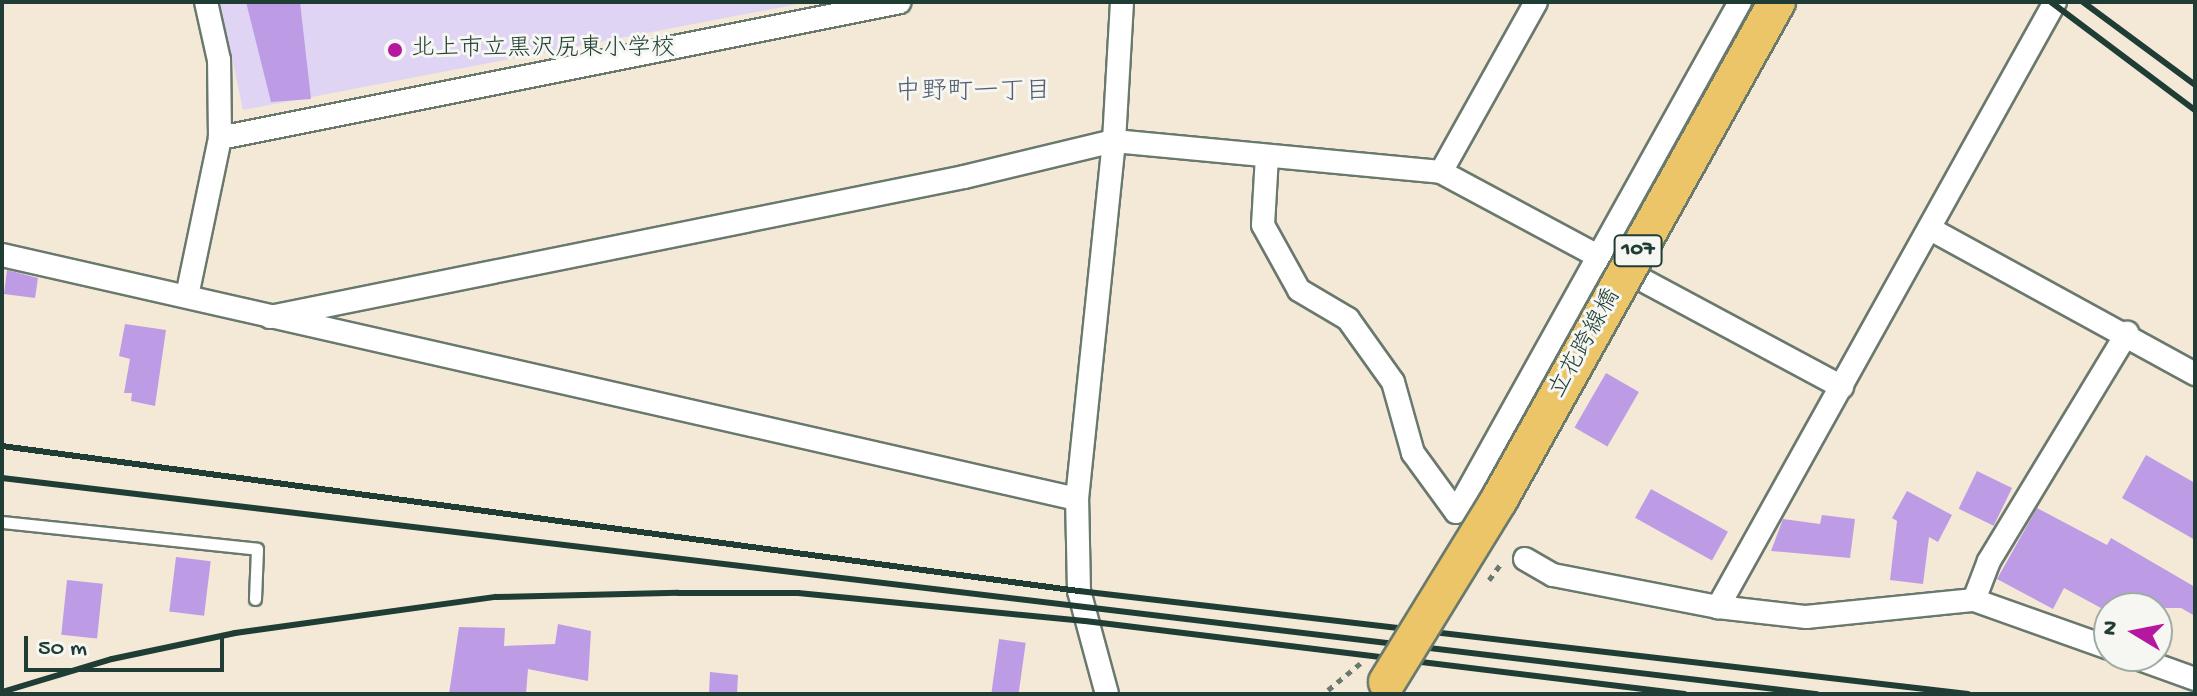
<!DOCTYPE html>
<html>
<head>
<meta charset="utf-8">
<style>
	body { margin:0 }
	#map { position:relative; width:2197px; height:696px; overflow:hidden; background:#f3e9d6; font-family:"Gochi Hand","Klee One",sans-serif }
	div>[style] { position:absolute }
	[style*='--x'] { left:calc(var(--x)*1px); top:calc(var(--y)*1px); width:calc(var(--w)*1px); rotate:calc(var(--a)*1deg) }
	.built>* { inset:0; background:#e0d4f4 }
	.building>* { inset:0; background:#bd9ce5; transform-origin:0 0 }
	.path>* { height:5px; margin-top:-2.5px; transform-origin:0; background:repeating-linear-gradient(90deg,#69796d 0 6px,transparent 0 12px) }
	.roads { filter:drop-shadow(2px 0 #69796d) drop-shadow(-2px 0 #69796d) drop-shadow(0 2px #69796d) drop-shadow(0 -2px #69796d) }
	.service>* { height:11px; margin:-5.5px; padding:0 5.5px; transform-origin:5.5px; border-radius:5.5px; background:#fff }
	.minor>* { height:22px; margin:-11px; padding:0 11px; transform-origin:11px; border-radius:11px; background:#fff }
	.rail>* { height:6px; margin:-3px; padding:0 3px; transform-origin:3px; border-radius:3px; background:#1f3d34 }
	.path-bridge>* { height:5px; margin-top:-2.5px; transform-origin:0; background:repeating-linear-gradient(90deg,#69796d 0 6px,transparent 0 12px) }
	.bridges { filter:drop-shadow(2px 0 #69796d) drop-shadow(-2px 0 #69796d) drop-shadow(0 2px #69796d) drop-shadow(0 -2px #69796d) }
	.trunk-bridge>* { height:36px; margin:-18px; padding:0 18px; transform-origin:18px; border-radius:18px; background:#edc569 }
	.dots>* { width:22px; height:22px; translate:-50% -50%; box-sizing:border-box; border:4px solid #f6f6f2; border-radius:50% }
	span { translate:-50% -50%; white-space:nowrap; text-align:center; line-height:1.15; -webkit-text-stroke:6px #f6f6f2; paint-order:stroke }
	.shield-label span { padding:2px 6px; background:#f6f6f2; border:2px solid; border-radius:6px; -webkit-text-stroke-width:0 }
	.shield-label { font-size:22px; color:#1f3d34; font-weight:700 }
	.poi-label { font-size:24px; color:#1f3d34 }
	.left { translate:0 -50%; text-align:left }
	.street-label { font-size:24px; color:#1f3d34 }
	.neighbourhood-label { font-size:26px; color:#565e72 }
	.frame { position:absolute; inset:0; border:4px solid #1f3d34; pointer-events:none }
	.north { position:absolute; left:2093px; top:592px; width:80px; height:80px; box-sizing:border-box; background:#f6f6f2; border:2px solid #a0aca6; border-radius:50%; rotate:280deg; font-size:22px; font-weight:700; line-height:32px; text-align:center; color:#1f3d34 }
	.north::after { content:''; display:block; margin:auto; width:28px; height:36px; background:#b5179e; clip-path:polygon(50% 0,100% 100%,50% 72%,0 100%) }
	.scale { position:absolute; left:24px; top:636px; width:200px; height:36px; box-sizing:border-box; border:4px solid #1f3d34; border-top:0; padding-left:10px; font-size:24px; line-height:28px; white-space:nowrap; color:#1f3d34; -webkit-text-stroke:6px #f6f6f2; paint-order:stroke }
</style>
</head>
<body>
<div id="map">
	<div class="built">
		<i style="clip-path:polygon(220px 2px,809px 2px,243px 110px)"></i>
	</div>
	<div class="building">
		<i style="clip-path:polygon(246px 2px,300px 2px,311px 99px,271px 102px)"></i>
		<i style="clip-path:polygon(7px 270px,38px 278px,35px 298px,4px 294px)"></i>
		<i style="clip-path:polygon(125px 324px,166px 330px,155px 406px,131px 401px,132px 393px,124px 393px,130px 359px,119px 356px)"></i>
		<i style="left:1606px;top:373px;width:38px;height:63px;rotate:30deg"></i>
		<i style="clip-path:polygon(2146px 455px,2195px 483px,2195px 540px,2122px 498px)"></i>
		<i style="left:1977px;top:471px;width:39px;height:42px;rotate:26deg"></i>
		<i style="left:1651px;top:489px;width:88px;height:33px;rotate:29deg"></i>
		<i style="clip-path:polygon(1907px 491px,1952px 515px,1938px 542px,1929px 537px,1923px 584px,1890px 580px,1897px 521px,1892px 518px)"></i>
		<i style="clip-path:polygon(2037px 508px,2107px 545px,2111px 538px,2195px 587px,2195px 616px,2181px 608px,2101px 608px,2064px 588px,2053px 609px,1997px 579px)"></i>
		<i style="clip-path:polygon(1822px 515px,1855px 519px,1850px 558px,1771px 551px,1783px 519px,1820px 524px)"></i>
		<i style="left:176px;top:557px;width:35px;height:55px;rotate:7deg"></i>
		<i style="left:67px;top:580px;width:36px;height:55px;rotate:6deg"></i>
		<i style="clip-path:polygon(558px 624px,591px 631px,588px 681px,528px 669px,526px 694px,449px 694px,459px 627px,505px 628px,504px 646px,555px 644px)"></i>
		<i style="left:999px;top:639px;width:27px;height:56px;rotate:8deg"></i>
		<i style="clip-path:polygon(710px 672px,738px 675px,737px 694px,709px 694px)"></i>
	</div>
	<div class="path">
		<i style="--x:1489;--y:580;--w:22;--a:-54"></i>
	</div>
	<div class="roads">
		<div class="service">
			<i style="--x:2;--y:522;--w:256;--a:6"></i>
			<i style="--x:257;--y:549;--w:50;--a:92.3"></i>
		</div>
		<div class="minor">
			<i style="--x:2055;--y:2;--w:693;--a:119.12"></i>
			<i style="--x:1718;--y:607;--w:89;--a:6.5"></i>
			<i style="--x:1806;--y:617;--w:169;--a:-5.8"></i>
			<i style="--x:1974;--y:600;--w:143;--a:19.6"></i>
			<i style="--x:220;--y:138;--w:693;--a:-11.31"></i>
			<i style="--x:1267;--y:156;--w:69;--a:93.3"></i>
			<i style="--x:1263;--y:225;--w:74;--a:61"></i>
			<i style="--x:1299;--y:290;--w:57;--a:30.6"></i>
			<i style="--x:1348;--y:319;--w:77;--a:54.5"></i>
			<i style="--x:1393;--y:382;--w:74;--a:74.3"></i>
			<i style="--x:1413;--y:453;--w:73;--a:53.9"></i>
			<i style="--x:1456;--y:512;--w:584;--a:-60.89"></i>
			<i style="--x:1441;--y:172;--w:195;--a:-60.8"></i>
			<i style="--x:1932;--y:230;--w:300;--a:28.7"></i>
			<i style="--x:2;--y:255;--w:1102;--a:12.79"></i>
			<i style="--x:187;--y:296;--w:161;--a:-78.2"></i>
			<i style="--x:220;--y:138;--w:78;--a:-90.7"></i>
			<i style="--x:219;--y:60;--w:59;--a:-102.6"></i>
			<i style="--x:270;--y:317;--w:708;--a:-11.41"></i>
			<i style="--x:964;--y:177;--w:154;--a:-13.5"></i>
			<i style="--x:1114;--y:141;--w:328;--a:5.4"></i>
			<i style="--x:1441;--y:172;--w:455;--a:28.2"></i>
			<i style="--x:1525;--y:559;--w:32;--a:30"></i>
			<i style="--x:1553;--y:575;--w:168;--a:11"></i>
			<i style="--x:1974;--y:600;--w:42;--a:-69"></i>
			<i style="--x:1989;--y:561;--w:267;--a:-58.8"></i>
			<i style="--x:2131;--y:656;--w:68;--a:19.8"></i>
			<i style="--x:1107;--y:694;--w:107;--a:-105.2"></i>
			<i style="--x:1079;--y:591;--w:92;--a:-91.2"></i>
			<i style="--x:1077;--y:499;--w:360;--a:-84.1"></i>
			<i style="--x:1114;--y:141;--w:139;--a:-86.7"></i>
		</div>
	</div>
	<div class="rail">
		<i style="--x:2051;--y:2;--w:180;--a:36.9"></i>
		<i style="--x:2083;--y:2;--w:139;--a:36.5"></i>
		<i style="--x:2;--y:446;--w:1087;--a:7.67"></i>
		<i style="--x:1079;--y:591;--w:895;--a:6.61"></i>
		<i style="--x:2;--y:478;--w:1828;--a:6.79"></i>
		<i style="--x:2;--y:692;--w:115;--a:-16.7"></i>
		<i style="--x:112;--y:659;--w:126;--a:-11.9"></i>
		<i style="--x:235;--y:633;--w:263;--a:-7.9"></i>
		<i style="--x:496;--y:597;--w:182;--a:-1.3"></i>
		<i style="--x:678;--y:593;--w:120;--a:0"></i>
		<i style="--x:798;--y:593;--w:288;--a:5.6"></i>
		<i style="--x:1085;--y:621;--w:604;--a:6.94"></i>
	</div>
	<div class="path-bridge">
		<i style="--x:1328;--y:690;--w:45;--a:-39.6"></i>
	</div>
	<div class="bridges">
		<div class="trunk-bridge">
			<i style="--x:1387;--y:682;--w:214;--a:-58.4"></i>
			<i style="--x:1499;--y:500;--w:570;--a:-60.83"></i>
		</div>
	</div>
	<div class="dots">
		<i style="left:395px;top:50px;background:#b5179e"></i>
	</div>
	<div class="shield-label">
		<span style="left:1638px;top:251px">107</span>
	</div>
	<div class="poi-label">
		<span class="left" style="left:411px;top:50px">北上市立黒沢尻東小学校</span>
	</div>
	<div class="street-label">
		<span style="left:1586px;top:344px;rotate:-61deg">立花跨線橋</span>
	</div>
	<div class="neighbourhood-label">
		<span style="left:973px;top:94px">中野町一丁目</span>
	</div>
	<div class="frame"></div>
	<div class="north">N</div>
	<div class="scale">50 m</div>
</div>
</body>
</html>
